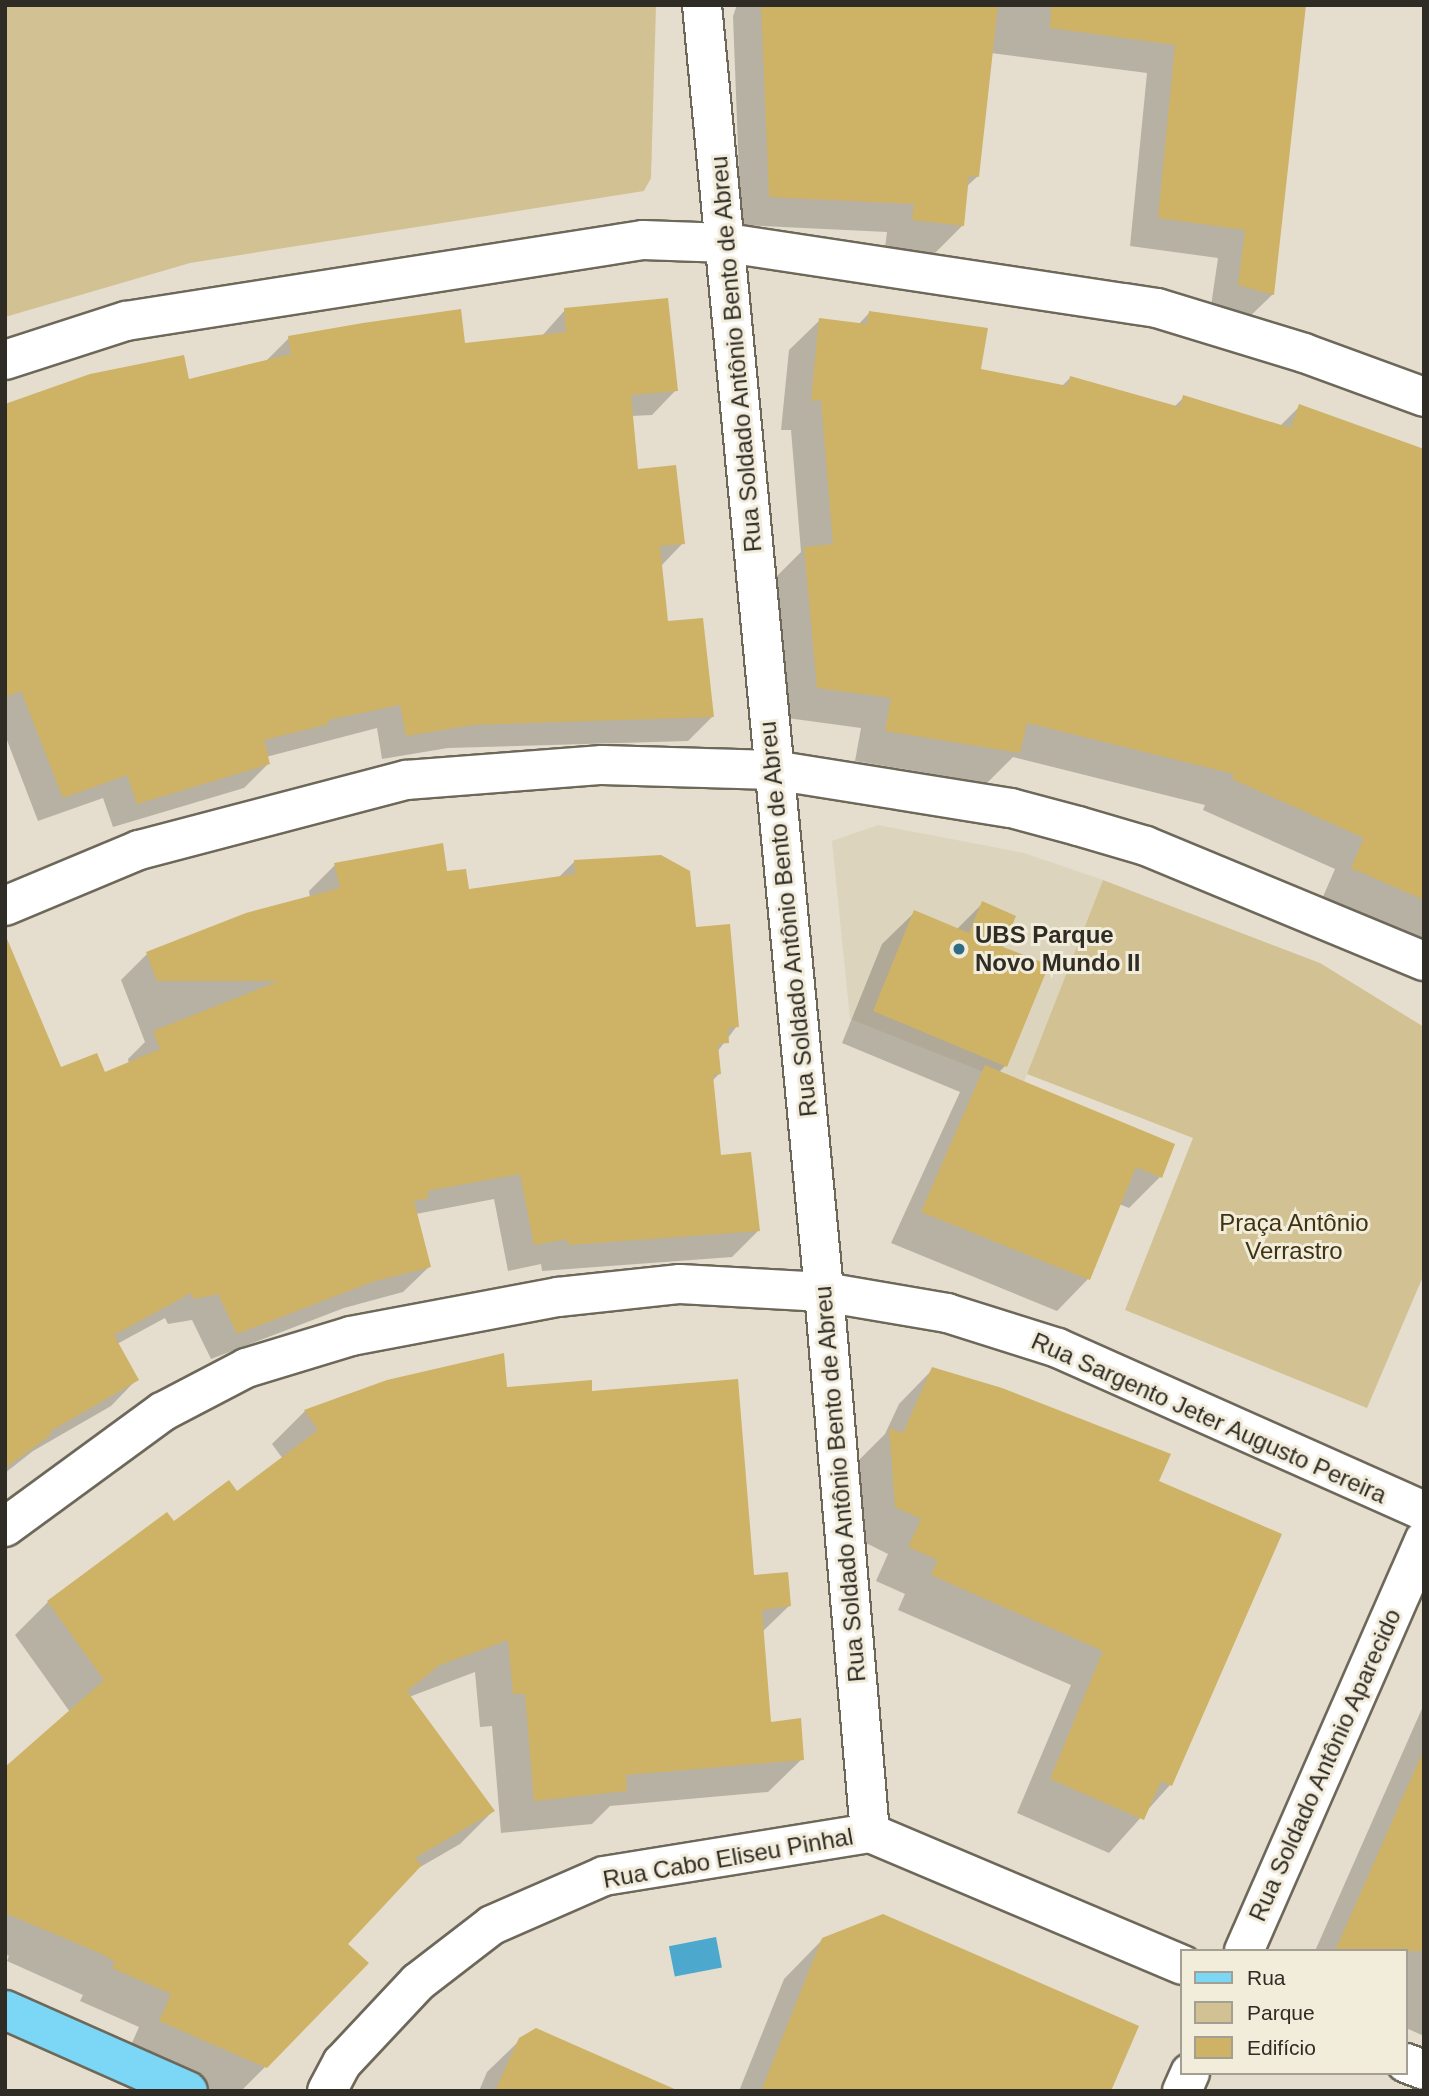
<!DOCTYPE html>
<html>
<head>
<meta charset="utf-8">
<style>
	body { margin:0 }
	#map { position:relative; width:1429px; height:2096px; overflow:hidden; background:#e5dece; font-family:Helvetica,sans-serif }
	div>[style] { position:absolute }
	[style*='--x'] { left:calc(var(--x)*1px); top:calc(var(--y)*1px); width:calc(var(--w)*1px); rotate:calc(var(--a)*1deg) }
	.built>* { inset:0; background:#dcd4bd }
	.green>* { inset:0; background:#d2c192 }
	.water>* { inset:0; background:#4ca8cd; transform-origin:0 0 }
	.shadow>* { inset:0; background:#0003 }
	.building>* { inset:0; background:#ceb265 }
	.roads { filter:drop-shadow(2px 0 #6d6859) drop-shadow(-2px 0 #6d6859) drop-shadow(0 2px #6d6859) drop-shadow(0 -2px #6d6859) }
	.minor>* { height:38px; margin:-19px; padding:0 19px; transform-origin:19px; border-radius:19px; background:#fff }
	.major>* { height:38px; margin:-19px; padding:0 19px; transform-origin:19px; border-radius:19px; background:#7bd7f5 }
	.dots>* { width:19px; height:19px; translate:-50% -50%; box-sizing:border-box; border:4px solid #f2ecdb; border-radius:50% }
	span { translate:-50% -50%; white-space:nowrap; text-align:center; line-height:1.15; -webkit-text-stroke:6px #f2ecdb; paint-order:stroke }
	.street-label { font-size:24px; color:#2f2c26 }
	.poi-label { font-size:24px; color:#2f2c26; font-weight:700 }
	.left { translate:0 -50%; text-align:left }
	.park-label { font-size:24px; color:#3e3210 }
	.frame { position:absolute; inset:0; border:7px solid #2f2c26; pointer-events:none }
	.legend { position:absolute; left:1180px; top:1949px; width:228px; height:126px; box-sizing:border-box; background:#f2ecdb; border:2px solid #a49f93; margin:0; padding:9px 12px; list-style:none; font-size:21px; color:#2f2c26 }
	.legend li { display:flex; align-items:center; gap:14px; height:35px }
	.legend b { width:35px; border:2px solid #a49f93 }
</style>
</head>
<body>
<div id="map">
	<div class="built">
		<i style="clip-path:polygon(878px 825px,1024px 853px,1103px 880px,1022px 1087px,850px 1019px,832px 841px)"></i>
	</div>
	<div class="green">
		<i style="clip-path:polygon(5px 5px,656px 5px,651px 178px,644px 191px,190px 263px,5px 317px)"></i>
		<i style="clip-path:polygon(1103px 880px,1320px 963px,1424px 1027px,1424px 1274px,1367px 1408px,1125px 1310px,1193px 1138px,1027px 1074px)"></i>
	</div>
	<div class="water">
		<i style="left:716px;top:1937px;width:31px;height:48px;rotate:79deg"></i>
	</div>
	<div class="shadow">
		<i style="clip-path:polygon(737px 5px,1304px 5px,1273px 294px,1244px 322px,1210px 313px,1218px 258px,1130px 246px,1147px 73px,991px 53px,978px 176px,966px 187px,963px 225px,934px 254px,885px 248px,887px 232px,741px 225px,733px 16px)"></i>
		<i style="clip-path:polygon(565px 310px,676px 390px,652px 415px,631px 416px,636px 471px,683px 543px,661px 566px,666px 623px,712px 717px,688px 741px,448px 748px,382px 759px,377px 728px,266px 757px,268px 764px,244px 788px,113px 827px,103px 798px,38px 821px,5px 735px,5px 406px,188px 381px,265px 362px,289px 338px,463px 345px,541px 337px)"></i>
		<i style="clip-path:polygon(870px 312px,979px 371px,1062px 386px,1070px 378px,1174px 407px,1184px 397px,1280px 426px,1300px 406px,1424px 452px,1424px 942px,1322px 899px,1335px 869px,1203px 810px,1205px 805px,1013px 757px,987px 783px,855px 761px,861px 728px,787px 718px,774px 579px,801px 552px,791px 430px,781px 430px,789px 350px,820px 320px,858px 325px)"></i>
		<i style="clip-path:polygon(575px 861px,694px 929px,737px 1026px,717px 1052px,719px 1074px,712px 1081px,719px 1157px,758px 1231px,732px 1257px,542px 1271px,541px 1264px,508px 1271px,494px 1199px,416px 1214px,430px 1266px,403px 1292px,344px 1308px,211px 1359px,192px 1320px,168px 1324px,165px 1318px,117px 1344px,137px 1379px,111px 1406px,33px 1451px,5px 1473px,5px 1008px,60px 1070px,104px 1074px,129px 1064px,128px 1059px,145px 1042px,121px 980px,147px 954px,310px 898px,309px 891px,335px 865px,446px 873px,467px 891px,557px 879px)"></i>
		<i style="clip-path:polygon(983px 903px,1001px 948px,1005px 1066px,999px 1072px,1160px 1177px,1129px 1208px,1119px 1204px,1088px 1279px,1057px 1311px,891px 1243px,960px 1092px,842px 1043px,882px 944px,915px 912px,957px 929px)"></i>
		<i style="clip-path:polygon(502px 1356px,506px 1389px,591px 1393px,753px 1577px,789px 1606px,762px 1632px,770px 1724px,802px 1759px,768px 1792px,610px 1806px,592px 1824px,501px 1833px,492px 1726px,480px 1727px,475px 1672px,409px 1697px,493px 1811px,460px 1844px,415px 1870px,345px 1944px,266px 2066px,241px 2091px,211px 2091px,127px 2054px,139px 2027px,80px 2001px,83px 1995px,7px 1961px,9px 1956px,5px 1954px,5px 1769px,70px 1712px,15px 1635px,48px 1602px,166px 1515px,173px 1524px,237px 1494px,283px 1459px,272px 1444px,305px 1411px,343px 1396px)"></i>
		<i style="clip-path:polygon(933px 1369px,1157px 1482px,1170px 1785px,1109px 1853px,1017px 1813px,1071px 1685px,898px 1610px,905px 1594px,876px 1581px,888px 1554px,862px 1541px,856px 1463px,885px 1434px,899px 1404px)"></i>
		<i style="clip-path:polygon(1424px 1704px,1424px 2036px,1406px 2028px,1406px 1951px,1315px 1951px)"></i>
		<i style="clip-path:polygon(823px 1939px,1109px 2091px,739px 2091px,784px 1979px)"></i>
		<i style="clip-path:polygon(520px 2040px,675px 2091px,479px 2091px,487px 2072px)"></i>
	</div>
	<div class="building">
		<i style="clip-path:polygon(761px 5px,998px 5px,979px 177px,969px 176px,964px 226px,912px 220px,914px 204px,769px 197px)"></i>
		<i style="clip-path:polygon(1051px 5px,1306px 5px,1274px 295px,1238px 285px,1245px 230px,1158px 218px,1175px 45px,1050px 28px)"></i>
		<i style="clip-path:polygon(668px 298px,678px 391px,631px 395px,638px 469px,676px 465px,685px 544px,660px 546px,668px 621px,703px 618px,714px 717px,473px 725px,406px 736px,400px 705px,328px 720px,329px 724px,264px 740px,270px 764px,137px 804px,127px 775px,63px 798px,21px 691px,5px 697px,5px 404px,90px 374px,184px 355px,189px 379px,291px 354px,288px 336px,363px 323px,461px 309px,465px 343px,566px 332px,564px 308px)"></i>
		<i style="clip-path:polygon(869px 311px,988px 328px,981px 369px,1068px 386px,1070px 376px,1180px 407px,1183px 395px,1291px 428px,1299px 404px,1424px 449px,1424px 900px,1351px 868px,1364px 838px,1232px 779px,1234px 774px,1027px 723px,1020px 753px,885px 731px,891px 698px,817px 688px,804px 547px,833px 544px,821px 400px,811px 401px,819px 318px,867px 324px)"></i>
		<i style="clip-path:polygon(443px 843px,447px 871px,466px 869px,469px 889px,575px 874px,574px 860px,661px 855px,690px 871px,696px 927px,730px 924px,739px 1027px,728px 1028px,729px 1043px,718px 1044px,721px 1074px,713px 1075px,721px 1155px,751px 1152px,760px 1231px,568px 1245px,567px 1239px,534px 1245px,520px 1174px,427px 1191px,429px 1198px,414px 1201px,431px 1267px,372px 1282px,237px 1334px,218px 1294px,194px 1299px,191px 1293px,114px 1335px,139px 1380px,49px 1432px,51px 1435px,5px 1468px,5px 934px,61px 1067px,97px 1053px,105px 1072px,160px 1049px,153px 1031px,279px 981px,157px 981px,146px 952px,246px 913px,340px 888px,334px 863px)"></i>
		<i style="clip-path:polygon(982px 901px,1016px 916px,1003px 947px,1049px 965px,1007px 1067px,873px 1011px,914px 910px,969px 933px)"></i>
		<i style="clip-path:polygon(985px 1065px,1175px 1144px,1162px 1178px,1136px 1167px,1090px 1280px,921px 1212px)"></i>
		<i style="clip-path:polygon(504px 1353px,507px 1387px,592px 1380px,592px 1391px,738px 1379px,754px 1575px,788px 1572px,791px 1606px,762px 1610px,771px 1722px,801px 1718px,804px 1760px,626px 1775px,627px 1791px,534px 1801px,525px 1694px,513px 1694px,508px 1640px,440px 1665px,407px 1691px,495px 1811px,415px 1858px,422px 1865px,348px 1944px,369px 1963px,267px 2068px,159px 2021px,171px 1994px,112px 1968px,115px 1962px,102px 1954px,5px 1913px,5px 1767px,104px 1680px,47px 1601px,167px 1512px,174px 1521px,229px 1480px,237px 1491px,318px 1430px,304px 1410px,387px 1380px)"></i>
		<i style="clip-path:polygon(932px 1367px,1002px 1388px,1171px 1454px,1159px 1481px,1282px 1534px,1172px 1786px,1161px 1781px,1144px 1820px,1050px 1779px,1103px 1651px,931px 1575px,938px 1560px,908px 1547px,921px 1519px,895px 1507px,889px 1428px,903px 1433px)"></i>
		<i style="clip-path:polygon(1424px 1749px,1424px 1951px,1335px 1951px)"></i>
		<i style="clip-path:polygon(883px 1914px,1139px 2026px,1111px 2091px,761px 2091px,822px 1938px)"></i>
		<i style="clip-path:polygon(536px 2028px,679px 2091px,495px 2091px,519px 2038px)"></i>
	</div>
	<div class="roads">
		<div class="minor">
			<i style="--x:702;--y:5;--w:1293;--a:84.58"></i>
			<i style="--x:824;--y:1292;--w:543;--a:85.14"></i>
			<i style="--x:5;--y:360;--w:127;--a:-17.9"></i>
			<i style="--x:126;--y:321;--w:523;--a:-8.9"></i>
			<i style="--x:643;--y:240;--w:84;--a:2"></i>
			<i style="--x:727;--y:243;--w:435;--a:8.6"></i>
			<i style="--x:1157;--y:308;--w:154;--a:17"></i>
			<i style="--x:1304;--y:353;--w:128;--a:20.1"></i>
			<i style="--x:5;--y:906;--w:145;--a:-22.7"></i>
			<i style="--x:139;--y:850;--w:276;--a:-14.7"></i>
			<i style="--x:406;--y:780;--w:197;--a:-4.4"></i>
			<i style="--x:602;--y:765;--w:171;--a:1.7"></i>
			<i style="--x:773;--y:770;--w:241;--a:9.1"></i>
			<i style="--x:1011;--y:808;--w:69;--a:15"></i>
			<i style="--x:1078;--y:826;--w:71;--a:16.4"></i>
			<i style="--x:1146;--y:846;--w:301;--a:22.5"></i>
			<i style="--x:5;--y:1527;--w:195;--a:-36.2"></i>
			<i style="--x:162;--y:1412;--w:95;--a:-27.6"></i>
			<i style="--x:246;--y:1368;--w:110;--a:-16.9"></i>
			<i style="--x:351;--y:1336;--w:211;--a:-10.7"></i>
			<i style="--x:558;--y:1297;--w:123;--a:-6.1"></i>
			<i style="--x:680;--y:1284;--w:144;--a:3.2"></i>
			<i style="--x:824;--y:1292;--w:125;--a:9.7"></i>
			<i style="--x:947;--y:1313;--w:116;--a:17.5"></i>
			<i style="--x:1058;--y:1348;--w:401;--a:24"></i>
			<i style="--x:1244;--y:1951;--w:449;--a:-66.3"></i>
			<i style="--x:1406;--y:2063;--w:19;--a:21"></i>
			<i style="--x:327;--y:2091;--w:32;--a:-62"></i>
			<i style="--x:342;--y:2063;--w:111;--a:-46.8"></i>
			<i style="--x:418;--y:1982;--w:93;--a:-37.6"></i>
			<i style="--x:492;--y:1925;--w:122;--a:-23.6"></i>
			<i style="--x:604;--y:1876;--w:269;--a:-9.2"></i>
			<i style="--x:870;--y:1833;--w:339;--a:22.9"></i>
			<i style="--x:1182;--y:2091;--w:20;--a:-66"></i>
		</div>
		<div class="major">
			<i style="--x:5;--y:2010;--w:200;--a:23.9"></i>
		</div>
	</div>
	<div class="dots">
		<i style="left:959px;top:949px;background:#306c84"></i>
	</div>
	<div class="street-label">
		<span style="left:736px;top:354px;rotate:-95deg">Rua Soldado Antônio Bento de Abreu</span>
		<span style="left:788px;top:919px;rotate:-96deg">Rua Soldado Antônio Bento de Abreu</span>
		<span style="left:1209px;top:1418px;rotate:24deg">Rua Sargento Jeter Augusto Pereira</span>
		<span style="left:840px;top:1484px;rotate:-95deg">Rua Soldado Antônio Bento de Abreu</span>
		<span style="left:1325px;top:1765px;rotate:-66deg">Rua Soldado Antônio Aparecido</span>
		<span style="left:728px;top:1858px;rotate:-10deg">Rua Cabo Eliseu Pinhal</span>
	</div>
	<div class="poi-label">
		<span class="left" style="left:975px;top:949px">UBS Parque<br>Novo Mundo II</span>
	</div>
	<div class="park-label">
		<span style="left:1294px;top:1237px">Praça Antônio<br>Verrastro</span>
	</div>
	<div class="frame"></div>
	<ul class="legend">
	<li><b style="height:9px;background:#7bd7f5"></b>Rua</li>
	<li><b style="height:19px;background:#d2c192"></b>Parque</li>
	<li><b style="height:19px;background:#ceb265"></b>Edifício</li>
	</ul>
</div>
</body>
</html>
